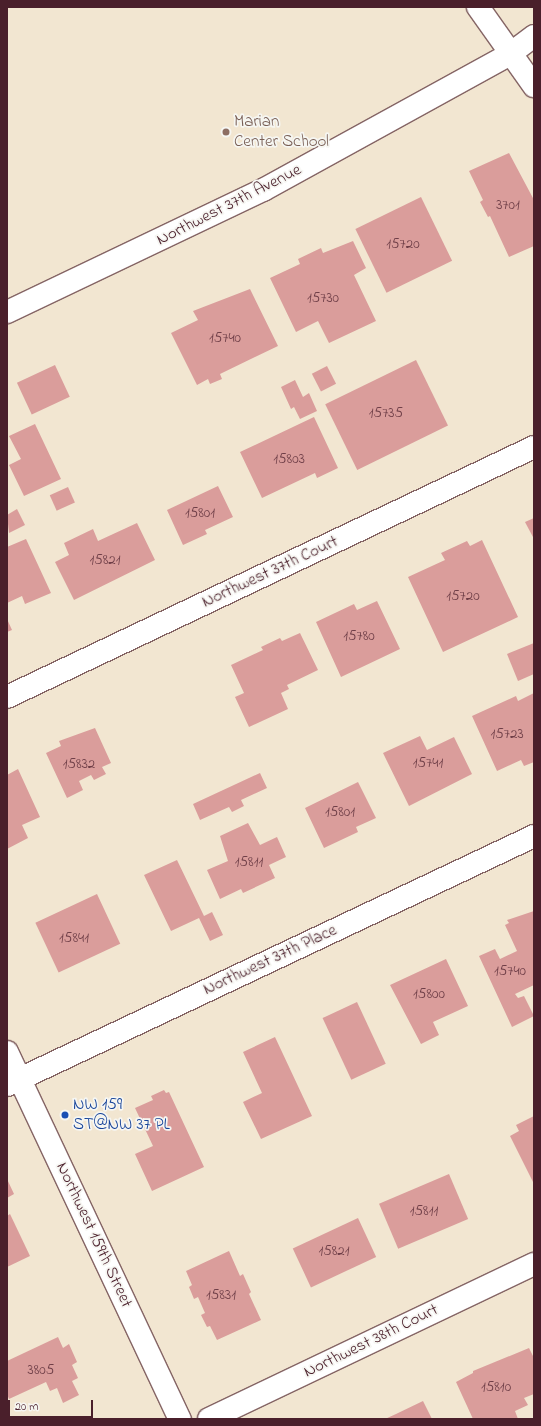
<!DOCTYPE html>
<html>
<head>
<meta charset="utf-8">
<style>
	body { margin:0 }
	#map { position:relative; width:541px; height:1426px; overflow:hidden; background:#f2e6d1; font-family:"Indie Flower",sans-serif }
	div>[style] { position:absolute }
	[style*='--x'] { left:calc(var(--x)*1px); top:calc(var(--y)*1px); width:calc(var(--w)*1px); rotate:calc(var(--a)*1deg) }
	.building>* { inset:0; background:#da9d9b; transform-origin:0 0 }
	.roads { filter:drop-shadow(1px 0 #856565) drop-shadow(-1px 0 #856565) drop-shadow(0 1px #856565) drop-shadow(0 -1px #856565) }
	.minor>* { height:22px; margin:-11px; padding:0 11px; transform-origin:11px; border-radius:11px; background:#fff }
	.tertiary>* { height:22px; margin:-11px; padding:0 11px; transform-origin:11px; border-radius:11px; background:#fff }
	.primary>* { height:22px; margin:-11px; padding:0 11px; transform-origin:11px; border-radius:11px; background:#fff }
	.dots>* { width:11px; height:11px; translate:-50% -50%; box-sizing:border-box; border:2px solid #f6f6f2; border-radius:50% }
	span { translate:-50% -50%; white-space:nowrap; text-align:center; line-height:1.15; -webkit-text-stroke:3.5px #f6f6f2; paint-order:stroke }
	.number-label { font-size:15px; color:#6e3e47 }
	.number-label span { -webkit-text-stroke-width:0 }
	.education-label { font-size:17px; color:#785e54 }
	.left { translate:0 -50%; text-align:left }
	.street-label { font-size:17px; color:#4a1f2b }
	.transit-label { font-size:17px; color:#164399 }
	.frame { position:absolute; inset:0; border:8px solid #4a1f2b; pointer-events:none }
	.scale { position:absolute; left:8px; top:1400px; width:85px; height:18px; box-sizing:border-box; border:2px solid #4a1f2b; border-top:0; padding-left:5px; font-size:12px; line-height:14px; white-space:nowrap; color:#4a1f2b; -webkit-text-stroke:3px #f6f6f2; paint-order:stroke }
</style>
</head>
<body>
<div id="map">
	<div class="building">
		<i style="clip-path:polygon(509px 153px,534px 200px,534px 246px,509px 257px,490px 216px,488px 217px,480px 202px,483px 200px,469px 171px)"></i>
		<i style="left:421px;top:197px;width:71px;height:73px;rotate:64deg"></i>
		<i style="clip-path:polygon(353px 241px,366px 268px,354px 275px,376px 321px,329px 343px,318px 321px,296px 332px,270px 278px,300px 264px,298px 259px,321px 248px,323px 253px)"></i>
		<i style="clip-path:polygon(250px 289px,278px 346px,220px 374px,222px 379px,210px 384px,208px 379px,197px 385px,171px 333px,198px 320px,193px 311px)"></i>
		<i style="left:416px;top:360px;width:73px;height:101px;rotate:64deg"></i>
		<i style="left:55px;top:365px;width:35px;height:42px;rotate:65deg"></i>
		<i style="left:327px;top:366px;width:20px;height:17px;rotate:63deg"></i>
		<i style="clip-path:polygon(295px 380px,303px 397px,309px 393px,317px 411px,300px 419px,294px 407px,291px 409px,281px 387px)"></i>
		<i style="clip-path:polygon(314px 417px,338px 468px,317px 478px,315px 473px,262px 498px,240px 452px)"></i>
		<i style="clip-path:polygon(35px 424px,61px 479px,24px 496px,9px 465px,21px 459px,9px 436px)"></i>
		<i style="clip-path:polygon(218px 486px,233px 517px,205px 530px,207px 534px,183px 545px,167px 510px)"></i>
		<i style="left:68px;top:487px;width:17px;height:20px;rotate:66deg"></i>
		<i style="clip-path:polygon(17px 509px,25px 525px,9px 533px,7px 515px)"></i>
		<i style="clip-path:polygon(534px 518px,534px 539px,525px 522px)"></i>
		<i style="clip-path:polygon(137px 523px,155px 560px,74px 600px,55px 562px,69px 555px,64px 543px,93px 529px,98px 541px)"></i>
		<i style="clip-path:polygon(26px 539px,51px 593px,25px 604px,22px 596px,7px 603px,7px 547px)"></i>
		<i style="clip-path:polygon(482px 540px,518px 617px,443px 652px,408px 577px,445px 560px,441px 553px,467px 541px,470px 546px)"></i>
		<i style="clip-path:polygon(377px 601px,400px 649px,341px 677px,316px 622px,354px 604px,357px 610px)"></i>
		<i style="clip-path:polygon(7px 619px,12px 630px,7px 632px)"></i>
		<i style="clip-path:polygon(300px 633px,318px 670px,287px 685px,289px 689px,281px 693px,288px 709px,249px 727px,235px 697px,244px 693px,231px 665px,263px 650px,261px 647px,280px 638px,282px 641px)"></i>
		<i style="clip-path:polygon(534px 643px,534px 674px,518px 681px,507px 654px)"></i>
		<i style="clip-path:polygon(534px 693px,534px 762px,524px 766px,521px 760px,497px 771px,472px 716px,516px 696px,518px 701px)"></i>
		<i style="clip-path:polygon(95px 728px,111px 763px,102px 767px,106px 774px,94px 780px,91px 775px,79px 781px,83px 790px,67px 798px,46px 753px,61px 746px,59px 741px)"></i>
		<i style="clip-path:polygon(420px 736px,427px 750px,454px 737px,472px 774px,409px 806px,383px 753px)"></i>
		<i style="clip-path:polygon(18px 769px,40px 817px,22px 825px,28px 838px,7px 849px,7px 775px)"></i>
		<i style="clip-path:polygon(260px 773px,267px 788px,241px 800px,244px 806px,232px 812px,229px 807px,200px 820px,193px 804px)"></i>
		<i style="clip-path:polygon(358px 782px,376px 818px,356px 827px,358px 832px,324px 848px,305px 808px)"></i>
		<i style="clip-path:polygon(248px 823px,260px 845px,277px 837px,286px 857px,269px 865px,275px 878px,243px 893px,241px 889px,220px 899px,207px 870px,228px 861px,220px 836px)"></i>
		<i style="clip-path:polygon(177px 860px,204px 916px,212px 912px,223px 935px,210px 941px,199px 918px,171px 931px,144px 875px)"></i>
		<i style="left:97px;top:894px;width:55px;height:68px;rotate:65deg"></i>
		<i style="clip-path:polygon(534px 911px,534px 985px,515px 994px,518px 998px,524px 996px,534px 1016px,512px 1027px,479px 956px,495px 949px,500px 959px,517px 951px,505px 925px,509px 923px,507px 920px)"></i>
		<i style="clip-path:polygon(446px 959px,468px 1006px,433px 1022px,439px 1035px,421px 1044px,390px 985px)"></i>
		<i style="left:357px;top:1002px;width:68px;height:38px;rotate:65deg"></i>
		<i style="clip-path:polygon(275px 1037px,312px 1116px,261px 1139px,243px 1102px,262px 1093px,243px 1052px)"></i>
		<i style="clip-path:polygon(164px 1090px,166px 1093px,169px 1092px,204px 1167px,152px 1191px,135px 1154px,153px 1146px,135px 1108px,153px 1100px,151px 1096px)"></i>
		<i style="clip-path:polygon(534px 1116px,534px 1184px,510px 1136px,519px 1131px,516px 1125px)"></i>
		<i style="left:449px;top:1174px;width:49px;height:76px;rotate:67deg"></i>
		<i style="clip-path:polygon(7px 1179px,14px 1194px,7px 1198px)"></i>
		<i style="clip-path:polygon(10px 1214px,30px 1256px,7px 1267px,7px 1216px)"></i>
		<i style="left:358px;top:1218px;width:43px;height:72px;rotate:65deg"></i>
		<i style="clip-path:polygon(229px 1251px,240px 1276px,243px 1274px,251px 1292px,249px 1294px,261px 1320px,217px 1340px,210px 1326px,207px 1327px,201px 1315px,205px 1313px,198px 1297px,194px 1299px,189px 1287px,192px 1285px,186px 1271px)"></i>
		<i style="clip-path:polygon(58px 1337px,63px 1348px,69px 1344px,77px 1362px,72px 1365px,78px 1378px,72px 1381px,79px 1395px,63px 1403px,57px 1388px,50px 1391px,46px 1382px,9px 1399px,7px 1394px,7px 1361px)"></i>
		<i style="clip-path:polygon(529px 1348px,534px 1358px,534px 1394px,524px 1398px,528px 1405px,515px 1411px,518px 1419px,473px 1419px,456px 1382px,473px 1373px,473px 1371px)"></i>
		<i style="clip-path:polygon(423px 1401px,432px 1419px,385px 1419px,396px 1414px)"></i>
	</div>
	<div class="roads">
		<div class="minor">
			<i style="--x:478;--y:7;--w:97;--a:54.7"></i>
			<i style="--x:7;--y:697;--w:583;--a:-25.38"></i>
			<i style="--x:7;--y:1085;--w:583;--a:-25.29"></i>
			<i style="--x:209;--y:1419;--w:360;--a:-25.5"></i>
		</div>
		<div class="tertiary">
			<i style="--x:7;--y:1052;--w:406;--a:64.8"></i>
		</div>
		<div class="primary">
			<i style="--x:7;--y:312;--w:284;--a:-25.5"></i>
			<i style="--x:263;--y:190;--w:282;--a:-28.8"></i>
			<i style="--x:510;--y:54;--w:30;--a:-37"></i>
		</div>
	</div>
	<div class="dots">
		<i style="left:226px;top:132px;background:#8d6e63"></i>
		<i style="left:65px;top:1115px;background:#1a4fb4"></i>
	</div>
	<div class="number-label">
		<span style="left:508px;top:206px">3701</span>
		<span style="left:403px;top:245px">15720</span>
		<span style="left:323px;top:299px">15730</span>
		<span style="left:225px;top:339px">15740</span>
		<span style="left:386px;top:414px">15735</span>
		<span style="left:289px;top:460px">15803</span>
		<span style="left:200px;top:514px">15801</span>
		<span style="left:105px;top:561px">15821</span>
		<span style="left:463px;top:597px">15720</span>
		<span style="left:359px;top:637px">15780</span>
		<span style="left:507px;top:735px">15723</span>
		<span style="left:428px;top:764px">15741</span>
		<span style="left:79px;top:765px">15832</span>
		<span style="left:340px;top:813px">15801</span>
		<span style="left:249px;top:863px">15811</span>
		<span style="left:74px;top:939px">15841</span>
		<span style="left:510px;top:972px">15740</span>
		<span style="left:429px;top:995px">15800</span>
		<span style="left:424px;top:1212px">15811</span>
		<span style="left:334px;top:1252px">15821</span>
		<span style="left:221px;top:1296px">15831</span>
		<span style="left:41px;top:1371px">3805</span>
		<span style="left:496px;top:1388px">15810</span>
	</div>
	<div class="education-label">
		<span class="left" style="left:234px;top:132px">Marian<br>Center School</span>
	</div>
	<div class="street-label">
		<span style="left:229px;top:205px;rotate:-27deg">Northwest 37th Avenue</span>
		<span style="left:270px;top:572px;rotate:-25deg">Northwest 37th Court</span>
		<span style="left:270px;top:960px;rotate:-25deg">Northwest 37th Place</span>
		<span style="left:94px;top:1235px;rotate:65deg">Northwest 159th Street</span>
		<span style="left:371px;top:1341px;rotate:-26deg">Northwest 38th Court</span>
	</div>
	<div class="transit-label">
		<span class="left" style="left:73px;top:1115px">NW 159<br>ST@NW 37 PL</span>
	</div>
	<div class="frame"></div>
	<div class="scale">20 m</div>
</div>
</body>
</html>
